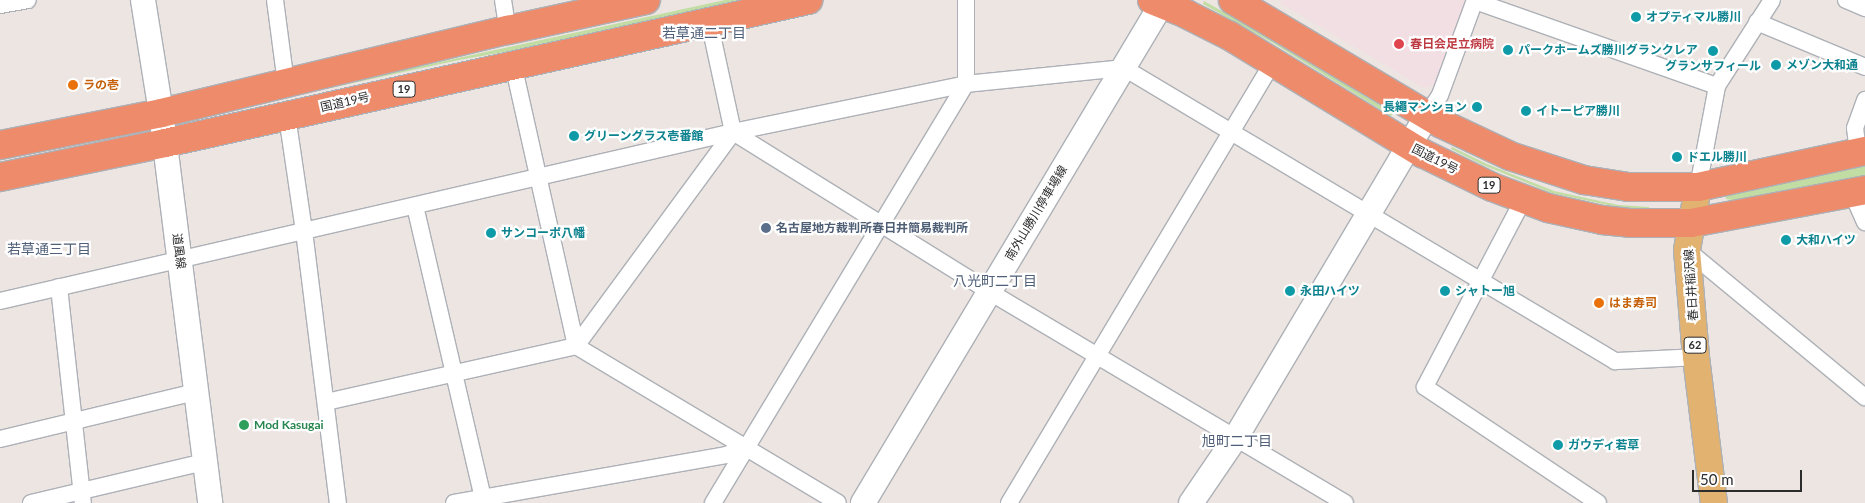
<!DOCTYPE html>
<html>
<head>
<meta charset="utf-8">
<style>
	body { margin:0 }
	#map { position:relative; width:1865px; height:503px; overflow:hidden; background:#ece5e1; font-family:Lato,"Noto Sans JP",sans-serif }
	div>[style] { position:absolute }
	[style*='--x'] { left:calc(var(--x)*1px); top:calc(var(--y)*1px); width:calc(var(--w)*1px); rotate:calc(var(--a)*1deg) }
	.medical>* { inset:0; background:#f2dfe4 }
	.green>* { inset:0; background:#c2dda3 }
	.roads { filter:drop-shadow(1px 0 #adb1b7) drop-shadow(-1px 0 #adb1b7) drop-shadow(0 1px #adb1b7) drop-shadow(0 -1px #adb1b7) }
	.street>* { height:16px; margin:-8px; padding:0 8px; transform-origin:8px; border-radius:8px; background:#fff }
	.secondary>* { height:24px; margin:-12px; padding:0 12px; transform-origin:12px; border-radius:12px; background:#fff }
	.primary>* { height:26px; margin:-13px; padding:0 13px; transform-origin:13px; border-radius:13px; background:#e2b270 }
	.highway>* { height:28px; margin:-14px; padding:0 14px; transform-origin:14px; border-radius:14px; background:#ed8b6b }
	.dots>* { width:14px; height:14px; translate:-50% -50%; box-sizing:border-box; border:2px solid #fff; border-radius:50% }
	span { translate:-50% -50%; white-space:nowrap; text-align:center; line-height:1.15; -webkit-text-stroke:4.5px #fff; paint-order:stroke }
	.shield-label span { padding:1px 4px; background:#fff; border:1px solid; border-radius:4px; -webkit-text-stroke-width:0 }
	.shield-label { font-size:11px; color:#2c2c2c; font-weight:700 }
	.culture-label { font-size:12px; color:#0d838f; font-weight:700 }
	.left { translate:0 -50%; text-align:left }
	.right { translate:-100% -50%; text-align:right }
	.health-label { font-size:12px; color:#be3a42; font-weight:700 }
	.food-label { font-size:12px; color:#c56008; font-weight:700 }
	.street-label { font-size:12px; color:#2c2c2c }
	.service-label { font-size:12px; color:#4e5e75; font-weight:700 }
	.leisure-label { font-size:12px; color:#27864d; font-weight:700 }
	.neighbourhood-label { font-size:14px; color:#516079 }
	.scale { position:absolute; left:1692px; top:470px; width:110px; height:22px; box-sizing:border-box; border:2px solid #2c2c2c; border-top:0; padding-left:6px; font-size:15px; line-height:18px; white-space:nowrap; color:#2c2c2c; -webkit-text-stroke:4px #fff; paint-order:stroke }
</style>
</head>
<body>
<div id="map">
	<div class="medical">
		<i style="clip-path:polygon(1281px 0,1467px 0,1434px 85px,1424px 88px,1280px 3px)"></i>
	</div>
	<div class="green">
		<i style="clip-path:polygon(725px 0,744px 0,544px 45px,459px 60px,206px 115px,205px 113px)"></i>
		<i style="clip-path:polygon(1204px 1px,1275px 41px,1393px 113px,1391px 116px,1273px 43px,1203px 4px)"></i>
		<i style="clip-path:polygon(1452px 147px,1487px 164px,1554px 191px,1618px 205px,1649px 207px,1649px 209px,1617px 207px,1552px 193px,1483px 165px,1451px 149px)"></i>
		<i style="clip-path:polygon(1865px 162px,1865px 177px,1738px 201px,1726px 199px,1726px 194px)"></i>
	</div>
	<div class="roads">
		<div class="street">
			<i style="--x:275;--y:0;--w:84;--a:82.5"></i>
			<i style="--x:503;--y:0;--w:30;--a:81"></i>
			<i style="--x:1846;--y:0;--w:21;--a:23"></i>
			<i style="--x:1475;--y:1;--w:256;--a:19.4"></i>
			<i style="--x:0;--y:5;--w:28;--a:-10"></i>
			<i style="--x:709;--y:21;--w:114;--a:77.8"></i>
			<i style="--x:1757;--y:22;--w:117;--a:22.6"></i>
			<i style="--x:513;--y:64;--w:289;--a:77.4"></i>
			<i style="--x:1427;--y:115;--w:24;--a:-57"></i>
			<i style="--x:1440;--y:95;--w:101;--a:-69.8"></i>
			<i style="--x:287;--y:116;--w:116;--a:81.6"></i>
			<i style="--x:304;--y:231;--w:274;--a:82.9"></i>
			<i style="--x:1858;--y:152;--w:24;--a:-97"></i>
			<i style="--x:1855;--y:128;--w:30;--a:-70"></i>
			<i style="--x:1698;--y:187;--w:103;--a:-79.3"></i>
			<i style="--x:1717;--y:86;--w:102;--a:-57.4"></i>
			<i style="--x:1852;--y:193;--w:32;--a:66"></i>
			<i style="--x:1523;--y:200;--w:211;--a:117.7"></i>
			<i style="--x:1425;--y:387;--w:208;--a:33.8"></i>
			<i style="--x:415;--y:206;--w:305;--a:76.9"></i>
			<i style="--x:1687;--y:250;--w:231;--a:39.6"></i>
			<i style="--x:59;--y:287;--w:217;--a:83.7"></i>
			<i style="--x:0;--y:301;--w:752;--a:-12.98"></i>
			<i style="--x:733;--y:132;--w:301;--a:31.9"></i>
			<i style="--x:988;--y:291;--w:415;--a:30.7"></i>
			<i style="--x:576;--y:346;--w:265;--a:-53.7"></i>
			<i style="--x:733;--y:132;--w:238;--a:-11.6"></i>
			<i style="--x:966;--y:84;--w:159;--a:-5.8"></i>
			<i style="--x:1124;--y:68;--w:572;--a:30.83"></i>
			<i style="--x:1615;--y:361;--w:81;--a:-2.8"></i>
			<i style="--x:326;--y:402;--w:256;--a:-12.6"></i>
			<i style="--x:576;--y:346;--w:305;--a:30.9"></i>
			<i style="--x:0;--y:439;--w:202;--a:-13.5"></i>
			<i style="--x:31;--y:503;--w:178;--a:-13.3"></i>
			<i style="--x:454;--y:503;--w:276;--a:-10"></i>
			<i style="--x:726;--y:455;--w:21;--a:-23"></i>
			<i style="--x:713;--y:503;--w:489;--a:-58.9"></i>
			<i style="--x:966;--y:84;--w:84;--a:-90"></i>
			<i style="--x:1009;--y:503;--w:514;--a:-59.09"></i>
		</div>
		<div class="secondary">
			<i style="--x:143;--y:0;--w:114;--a:80.9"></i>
			<i style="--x:161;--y:113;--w:393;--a:82.8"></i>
			<i style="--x:863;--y:503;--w:586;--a:-59.1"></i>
			<i style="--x:1191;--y:503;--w:80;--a:-55.7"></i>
			<i style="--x:1236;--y:437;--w:374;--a:-59.3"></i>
		</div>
		<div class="primary">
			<i style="--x:1698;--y:187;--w:64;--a:99.9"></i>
			<i style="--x:1687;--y:250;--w:107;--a:85.2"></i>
			<i style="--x:1696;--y:357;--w:147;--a:83"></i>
		</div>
		<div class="highway">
			<i style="--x:1152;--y:0;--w:37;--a:22"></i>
			<i style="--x:1186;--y:14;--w:49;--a:26.6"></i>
			<i style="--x:1230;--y:36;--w:225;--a:31.4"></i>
			<i style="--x:1422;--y:153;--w:78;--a:25.9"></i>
			<i style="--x:1492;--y:187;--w:60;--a:20.6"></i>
			<i style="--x:1548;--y:208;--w:55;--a:12.5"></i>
			<i style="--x:1602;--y:220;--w:28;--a:6"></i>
			<i style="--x:1630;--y:223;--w:61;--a:0"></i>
			<i style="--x:1691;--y:223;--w:177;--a:-10.7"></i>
			<i style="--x:1233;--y:0;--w:241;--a:30.7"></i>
			<i style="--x:1440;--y:123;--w:77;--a:25.2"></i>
			<i style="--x:1510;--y:156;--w:78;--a:18"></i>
			<i style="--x:1584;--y:180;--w:45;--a:9"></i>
			<i style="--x:1628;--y:187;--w:70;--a:0"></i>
			<i style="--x:1698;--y:187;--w:171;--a:-12.2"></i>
			<i style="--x:0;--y:145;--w:164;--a:-11.2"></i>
			<i style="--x:161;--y:113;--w:357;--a:-13.5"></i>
			<i style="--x:508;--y:30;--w:141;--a:-12.3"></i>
			<i style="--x:0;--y:177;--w:168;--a:-11.6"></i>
			<i style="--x:165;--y:143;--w:659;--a:-12.54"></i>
		</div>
	</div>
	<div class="dots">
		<i style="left:1636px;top:17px;background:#0f9aa8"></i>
		<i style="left:1399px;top:44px;background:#e0444e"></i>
		<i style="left:1508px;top:50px;background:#0f9aa8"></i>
		<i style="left:1713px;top:51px;background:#0f9aa8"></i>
		<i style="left:1776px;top:65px;background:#0f9aa8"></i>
		<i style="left:73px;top:85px;background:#e8710a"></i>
		<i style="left:1477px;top:107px;background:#0f9aa8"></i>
		<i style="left:1526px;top:111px;background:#0f9aa8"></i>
		<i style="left:574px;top:136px;background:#0f9aa8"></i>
		<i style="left:1677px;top:157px;background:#0f9aa8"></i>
		<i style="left:766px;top:228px;background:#5c6f8a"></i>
		<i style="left:491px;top:233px;background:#0f9aa8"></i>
		<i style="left:1786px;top:240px;background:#0f9aa8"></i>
		<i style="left:1290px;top:291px;background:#0f9aa8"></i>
		<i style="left:1445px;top:291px;background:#0f9aa8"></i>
		<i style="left:1599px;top:303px;background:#e8710a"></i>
		<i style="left:244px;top:425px;background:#2e9e5b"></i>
		<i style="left:1558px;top:445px;background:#0f9aa8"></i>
	</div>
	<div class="shield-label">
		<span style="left:404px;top:89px">19</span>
		<span style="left:1489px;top:185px">19</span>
		<span style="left:1695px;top:345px">62</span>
	</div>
	<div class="culture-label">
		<span class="left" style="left:1646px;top:17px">オプティマル勝川</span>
		<span class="left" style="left:1518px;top:50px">パークホームズ勝川グランクレア</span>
		<span class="left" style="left:1786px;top:65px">メゾン大和通</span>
		<span style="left:1713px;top:66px">グランサフィール</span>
		<span class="right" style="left:1467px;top:107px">長繩マンション</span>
		<span class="left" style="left:1536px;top:111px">イトーピア勝川</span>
		<span class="left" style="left:584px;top:136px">グリーングラス壱番館</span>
		<span class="left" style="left:1687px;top:157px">ドエル勝川</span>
		<span class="left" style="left:501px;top:233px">サンコーポ八幡</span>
		<span class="left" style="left:1796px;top:240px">大和ハイツ</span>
		<span class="left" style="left:1300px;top:291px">永田ハイツ</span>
		<span class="left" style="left:1455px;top:291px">シャトー旭</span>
		<span class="left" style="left:1568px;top:445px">ガウディ若草</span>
	</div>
	<div class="health-label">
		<span class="left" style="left:1410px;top:44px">春日会足立病院</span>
	</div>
	<div class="food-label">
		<span class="left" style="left:83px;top:85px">ラの壱</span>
		<span class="left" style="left:1609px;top:303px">はま寿司</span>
	</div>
	<div class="street-label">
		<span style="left:345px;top:102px;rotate:-13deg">国道19号</span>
		<span style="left:1435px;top:159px;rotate:27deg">国道19号</span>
		<span style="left:1036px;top:213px;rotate:-59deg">南外山勝川停車場線</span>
		<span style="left:179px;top:251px;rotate:83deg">道風線</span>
		<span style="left:1691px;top:285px;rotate:-94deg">春日井稲沢線</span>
	</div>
	<div class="service-label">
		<span class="left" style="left:776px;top:228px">名古屋地方裁判所春日井簡易裁判所</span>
	</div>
	<div class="leisure-label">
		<span class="left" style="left:254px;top:425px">Mod Kasugai</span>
	</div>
	<div class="neighbourhood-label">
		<span style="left:704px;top:33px">若草通二丁目</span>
		<span style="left:49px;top:249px">若草通三丁目</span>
		<span style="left:995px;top:281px">八光町二丁目</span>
		<span style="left:1237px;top:441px">旭町二丁目</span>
	</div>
	<div class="scale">50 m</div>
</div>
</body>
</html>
